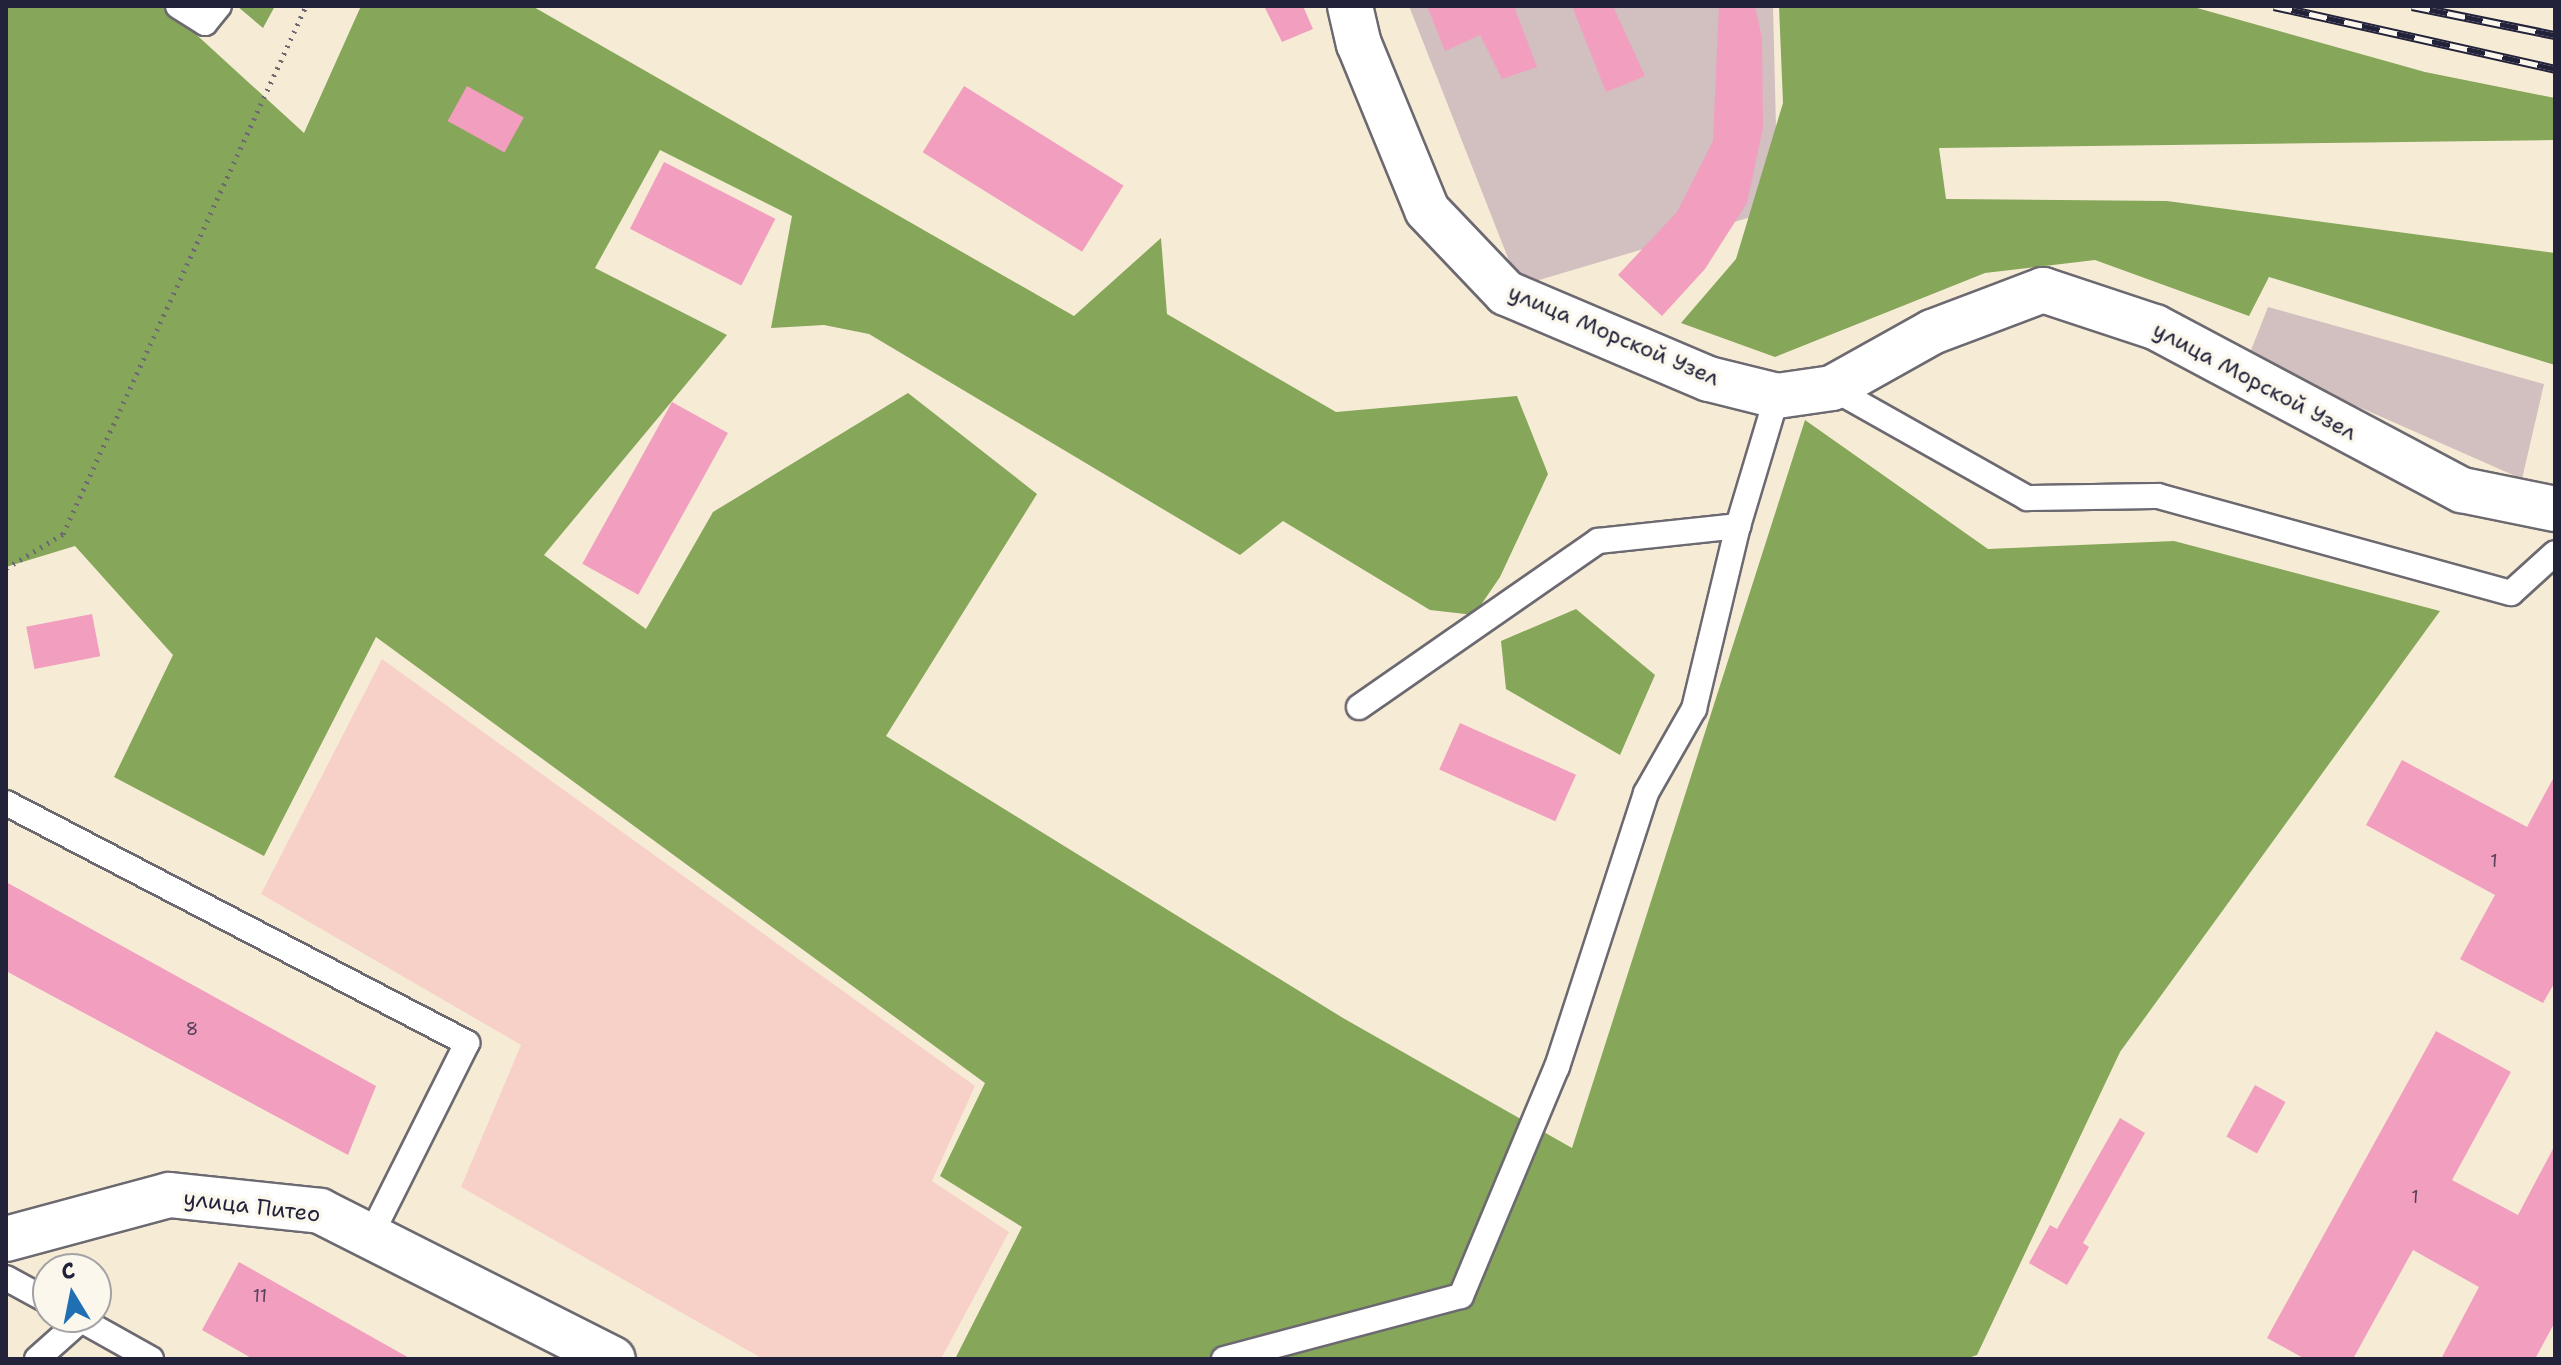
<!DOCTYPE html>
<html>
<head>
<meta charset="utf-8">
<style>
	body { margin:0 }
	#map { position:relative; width:2561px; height:1365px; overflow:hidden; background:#f6ecd6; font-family:"Shantell Sans",sans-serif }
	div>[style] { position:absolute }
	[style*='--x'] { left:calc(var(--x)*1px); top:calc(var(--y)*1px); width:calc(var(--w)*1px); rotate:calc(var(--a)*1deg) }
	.built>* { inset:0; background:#f7d1c8 }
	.industrial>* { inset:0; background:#d2bfc0 }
	.forest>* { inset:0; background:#86a65a }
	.building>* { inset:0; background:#f19ebf; transform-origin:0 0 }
	.path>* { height:5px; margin-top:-2.5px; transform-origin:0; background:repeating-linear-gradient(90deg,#6c6971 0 2px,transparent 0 8px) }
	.roads { filter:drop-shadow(2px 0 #6c6971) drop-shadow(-2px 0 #6c6971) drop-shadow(0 2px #6c6971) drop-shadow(0 -2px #6c6971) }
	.service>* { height:24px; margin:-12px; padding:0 12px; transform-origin:12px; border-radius:12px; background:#fff }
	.minor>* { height:44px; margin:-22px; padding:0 22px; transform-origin:22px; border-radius:22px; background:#fff }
	.rail>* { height:9px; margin-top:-4.5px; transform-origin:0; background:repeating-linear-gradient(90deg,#fbf7ec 0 18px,#22223b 0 36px); box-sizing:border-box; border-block:2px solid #22223b }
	span { translate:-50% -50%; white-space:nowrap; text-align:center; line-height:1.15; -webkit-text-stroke:7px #fbf7ec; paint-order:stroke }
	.number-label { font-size:18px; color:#56415c }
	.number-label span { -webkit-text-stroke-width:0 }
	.street-label { font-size:22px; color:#22223b }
	.frame { position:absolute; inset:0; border:8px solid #22223b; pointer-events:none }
	.north { position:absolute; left:32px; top:1253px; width:80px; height:80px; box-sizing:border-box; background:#fbf7ec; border:2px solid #a4a2a5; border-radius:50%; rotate:350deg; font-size:22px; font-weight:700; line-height:32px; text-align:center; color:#22223b }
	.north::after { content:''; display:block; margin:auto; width:28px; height:36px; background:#1f6fb2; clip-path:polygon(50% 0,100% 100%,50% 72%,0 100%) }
</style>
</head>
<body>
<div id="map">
	<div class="built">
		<i style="clip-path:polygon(382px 659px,975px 1086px,932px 1181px,1009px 1232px,941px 1359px,763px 1359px,461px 1187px,521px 1045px,261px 894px)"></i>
	</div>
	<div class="industrial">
		<i style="clip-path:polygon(1409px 6px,1773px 6px,1778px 209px,1519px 286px)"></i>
		<i style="clip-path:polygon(2268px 307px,2544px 384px,2522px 479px,2248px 358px)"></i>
	</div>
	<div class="forest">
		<i style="clip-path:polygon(6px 6px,165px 6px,304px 133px,361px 6px,532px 6px,1074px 316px,1161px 238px,1167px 314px,1336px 412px,1517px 396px,1548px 474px,1500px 577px,1474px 615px,1430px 610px,1283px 521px,1240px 555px,869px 334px,824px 325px,771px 328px,792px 216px,660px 150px,595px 268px,727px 335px,544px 555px,646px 629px,713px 512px,908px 393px,1037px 494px,886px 736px,1343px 1018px,1572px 1148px,1805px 420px,1988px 549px,2174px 541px,2440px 611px,2120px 1052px,1977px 1355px,1965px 1359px,955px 1359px,1022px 1227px,940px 1176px,985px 1083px,376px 637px,264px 856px,114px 777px,173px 655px,75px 546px,6px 567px)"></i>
		<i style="clip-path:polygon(237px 6px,275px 6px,263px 28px)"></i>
		<i style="clip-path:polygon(1779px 6px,2190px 6px,2425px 72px,2555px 98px,2555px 140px,1939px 148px,1946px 199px,2167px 201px,2555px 253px,2555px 365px,2269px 277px,2249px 316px,2095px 260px,1985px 273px,1775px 357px,1681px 323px,1736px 259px,1783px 103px)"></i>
		<i style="clip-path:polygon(1576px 609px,1655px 675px,1620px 755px,1506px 689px,1501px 641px)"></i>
	</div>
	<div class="building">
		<i style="clip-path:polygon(1264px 6px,1303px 6px,1313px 29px,1282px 42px)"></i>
		<i style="clip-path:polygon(1427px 6px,1514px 6px,1537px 67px,1502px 79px,1480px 35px,1445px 51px)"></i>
		<i style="clip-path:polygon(1572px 6px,1613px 6px,1645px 76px,1606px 92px)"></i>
		<i style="clip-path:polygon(1719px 6px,1755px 6px,1762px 38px,1763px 128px,1747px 203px,1705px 269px,1662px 316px,1618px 275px,1677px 212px,1713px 141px)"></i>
		<i style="left:467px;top:86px;width:65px;height:40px;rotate:29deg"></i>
		<i style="left:964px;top:86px;width:188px;height:78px;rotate:32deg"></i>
		<i style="left:664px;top:162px;width:125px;height:75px;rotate:27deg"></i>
		<i style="left:672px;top:402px;width:64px;height:185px;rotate:29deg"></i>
		<i style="left:92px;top:614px;width:43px;height:67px;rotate:79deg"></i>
		<i style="left:1460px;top:723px;width:127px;height:51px;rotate:24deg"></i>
		<i style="clip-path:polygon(2402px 760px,2527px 827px,2555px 775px,2555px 982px,2543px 1003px,2460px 959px,2495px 895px,2366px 825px)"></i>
		<i style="clip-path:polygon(6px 882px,376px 1086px,348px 1155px,6px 971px)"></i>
		<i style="clip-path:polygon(2436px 1031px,2511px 1072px,2452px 1180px,2518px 1215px,2555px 1145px,2555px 1322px,2535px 1359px,2441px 1359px,2479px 1287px,2413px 1250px,2353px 1359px,2305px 1359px,2267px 1338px)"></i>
		<i style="left:2255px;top:1085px;width:35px;height:59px;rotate:29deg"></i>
		<i style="clip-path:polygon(2120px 1118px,2145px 1133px,2083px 1243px,2089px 1247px,2067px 1285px,2029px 1263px,2050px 1225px,2057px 1229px)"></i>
		<i style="clip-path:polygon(239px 1262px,411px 1359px,253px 1359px,202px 1330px)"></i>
	</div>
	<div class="path">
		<i style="--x:6;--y:568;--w:66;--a:-30.8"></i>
		<i style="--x:63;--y:534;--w:581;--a:-65.29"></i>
	</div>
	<div class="roads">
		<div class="service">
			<i style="--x:178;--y:6;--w:32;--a:32"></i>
			<i style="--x:205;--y:23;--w:22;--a:-51"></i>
			<i style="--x:1832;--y:388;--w:224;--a:29.4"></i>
			<i style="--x:2027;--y:498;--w:131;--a:-0.9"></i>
			<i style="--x:2158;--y:496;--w:366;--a:15.4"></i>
			<i style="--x:2511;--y:593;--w:59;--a:-42.3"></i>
			<i style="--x:1359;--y:707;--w:291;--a:-34.8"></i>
			<i style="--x:1598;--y:541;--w:141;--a:-6.1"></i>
			<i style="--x:1738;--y:526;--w:136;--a:-73.3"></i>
			<i style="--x:6;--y:803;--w:520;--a:27.5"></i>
			<i style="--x:467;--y:1043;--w:217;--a:116.6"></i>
			<i style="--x:6;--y:1278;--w:48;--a:28.7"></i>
			<i style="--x:76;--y:1317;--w:86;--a:29.2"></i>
			<i style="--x:37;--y:1359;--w:59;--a:-41.6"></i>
			<i style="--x:1224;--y:1359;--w:245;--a:-14.9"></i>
			<i style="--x:1461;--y:1296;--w:248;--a:-67.3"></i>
			<i style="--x:1557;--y:1067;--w:288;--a:-72"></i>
			<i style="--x:1646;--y:793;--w:97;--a:-60.3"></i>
			<i style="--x:1694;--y:709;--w:188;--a:-76.5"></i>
		</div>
		<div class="minor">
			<i style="--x:1350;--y:6;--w:39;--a:77"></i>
			<i style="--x:1359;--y:44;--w:179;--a:67.7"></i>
			<i style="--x:1427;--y:210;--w:115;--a:46.4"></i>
			<i style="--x:1506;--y:293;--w:220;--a:23"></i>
			<i style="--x:1709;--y:379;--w:70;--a:14"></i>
			<i style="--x:1777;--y:396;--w:56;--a:-8.3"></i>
			<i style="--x:1832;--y:388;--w:115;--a:-29.2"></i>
			<i style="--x:1932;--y:332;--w:119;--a:-20.7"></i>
			<i style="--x:2043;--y:290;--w:118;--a:18.3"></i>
			<i style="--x:2155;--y:327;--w:348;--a:28"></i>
			<i style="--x:2462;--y:490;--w:95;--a:11.5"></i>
			<i style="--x:6;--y:1239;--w:169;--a:-15.1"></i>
			<i style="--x:169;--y:1195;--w:152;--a:6"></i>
			<i style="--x:320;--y:1211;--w:328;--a:26.8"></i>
		</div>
	</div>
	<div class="rail">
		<i style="--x:2274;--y:6;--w:288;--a:12.6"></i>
		<i style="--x:2412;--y:6;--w:146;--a:11.5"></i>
	</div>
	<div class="number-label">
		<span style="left:2494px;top:861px">1</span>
		<span style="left:192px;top:1029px">8</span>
		<span style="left:2415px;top:1197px">1</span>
		<span style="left:260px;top:1296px">11</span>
	</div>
	<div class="street-label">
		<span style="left:1614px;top:335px;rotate:23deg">улица Морской Узел</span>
		<span style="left:2255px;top:381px;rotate:28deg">улица Морской Узел</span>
		<span style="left:252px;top:1206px;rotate:7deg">улица Питео</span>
	</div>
	<div class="frame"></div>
	<div class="north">С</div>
</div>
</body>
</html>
